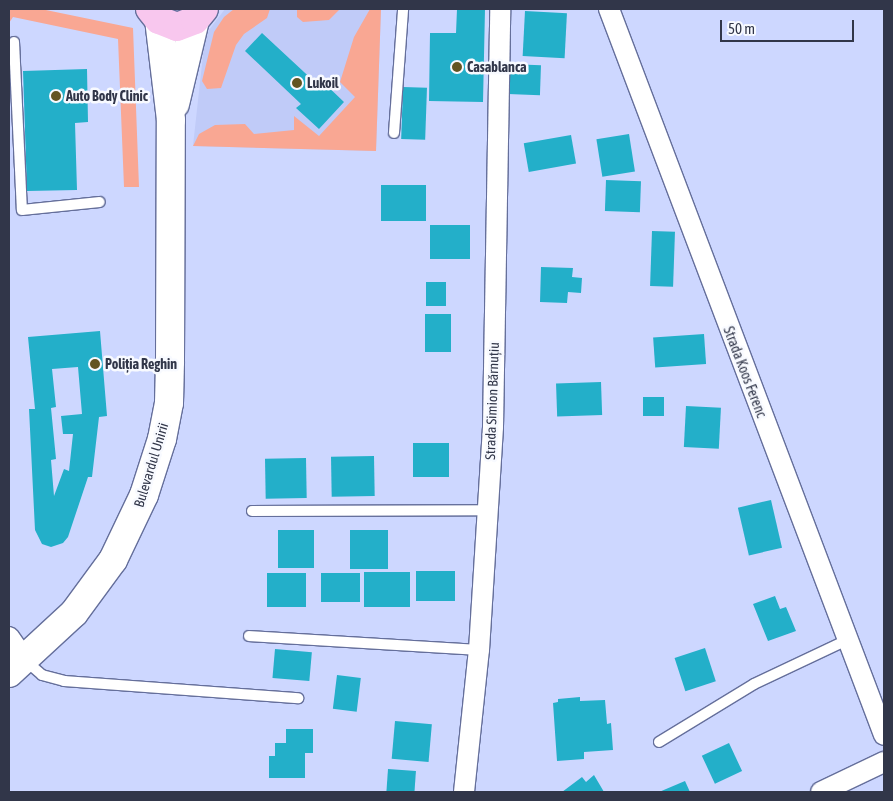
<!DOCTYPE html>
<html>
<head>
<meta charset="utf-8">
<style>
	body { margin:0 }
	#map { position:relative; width:893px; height:801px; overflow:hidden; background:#cdd7ff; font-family:"Asap Condensed",sans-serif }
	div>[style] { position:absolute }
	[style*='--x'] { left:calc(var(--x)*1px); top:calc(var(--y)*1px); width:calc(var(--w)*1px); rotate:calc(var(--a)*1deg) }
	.built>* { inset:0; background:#c0cbf8 }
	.green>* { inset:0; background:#f9a793 }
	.building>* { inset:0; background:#23afc9; transform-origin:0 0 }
	.roads { filter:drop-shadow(1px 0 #656f9b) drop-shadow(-1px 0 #656f9b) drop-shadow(0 1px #656f9b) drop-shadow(0 -1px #656f9b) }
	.service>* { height:10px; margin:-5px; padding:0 5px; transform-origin:5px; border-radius:5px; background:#fff }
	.minor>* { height:20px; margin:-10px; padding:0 10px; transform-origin:10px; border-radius:10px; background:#fff }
	.secondary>* { height:28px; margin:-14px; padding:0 14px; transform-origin:14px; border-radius:14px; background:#fff }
	.trunk>* { height:28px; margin:-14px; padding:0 14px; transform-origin:14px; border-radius:14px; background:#f8c7ee }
	.dots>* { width:14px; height:14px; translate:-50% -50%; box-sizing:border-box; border:2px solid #f8faff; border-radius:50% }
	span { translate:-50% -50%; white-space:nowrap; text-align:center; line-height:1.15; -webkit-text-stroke:5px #f8faff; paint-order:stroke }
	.poi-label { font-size:14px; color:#313649; font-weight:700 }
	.left { translate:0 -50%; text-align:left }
	.street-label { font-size:14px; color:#313649 }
	.frame { position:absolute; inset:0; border:10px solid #313649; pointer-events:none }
	.scale { position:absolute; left:720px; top:20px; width:134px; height:22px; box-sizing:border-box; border:2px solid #313649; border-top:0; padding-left:6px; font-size:15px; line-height:18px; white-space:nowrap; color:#313649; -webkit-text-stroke:4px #f8faff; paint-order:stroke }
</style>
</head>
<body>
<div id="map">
	<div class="built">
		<i style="clip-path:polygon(225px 9px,381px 9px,376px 151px,193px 146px,204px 46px,209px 30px)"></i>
	</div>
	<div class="green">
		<i style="clip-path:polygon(9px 9px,41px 9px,133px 28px,139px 187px,124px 187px,118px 39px,13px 17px,9px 23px)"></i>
		<i style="clip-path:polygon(234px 9px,270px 9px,267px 18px,244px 34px,236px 45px,221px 88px,207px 89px,202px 81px,214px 32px,224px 17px)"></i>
		<i style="clip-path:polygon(297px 9px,340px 9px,329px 20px,303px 22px,297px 17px)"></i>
		<i style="clip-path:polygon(370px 9px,381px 9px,376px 151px,193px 146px,199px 134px,215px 125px,245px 124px,254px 134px,294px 130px,294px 116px,319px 136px,355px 97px,340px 82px,354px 37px)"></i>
	</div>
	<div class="building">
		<i style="clip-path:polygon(457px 9px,485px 9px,483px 102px,429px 101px,430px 33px,456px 33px)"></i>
		<i style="left:525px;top:11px;width:42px;height:45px;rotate:3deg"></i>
		<i style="clip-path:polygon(262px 33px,318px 85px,322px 81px,344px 102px,319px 129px,296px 108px,301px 104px,245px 51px)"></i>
		<i style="left:507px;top:64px;width:34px;height:30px;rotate:2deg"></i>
		<i style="clip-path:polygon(87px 69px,88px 122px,75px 123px,77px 190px,27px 191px,23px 71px)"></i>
		<i style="left:403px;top:87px;width:24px;height:52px;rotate:2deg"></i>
		<i style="left:629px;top:134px;width:38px;height:33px;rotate:81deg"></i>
		<i style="left:571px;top:135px;width:29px;height:48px;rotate:80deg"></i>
		<i style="left:606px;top:180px;width:35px;height:31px;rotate:2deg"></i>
		<i style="left:381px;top:185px;width:45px;height:36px"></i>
		<i style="left:430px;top:225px;width:40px;height:34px"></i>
		<i style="left:652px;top:231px;width:23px;height:55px;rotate:2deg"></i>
		<i style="clip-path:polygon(541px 267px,573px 268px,572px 277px,582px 278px,581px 293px,568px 292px,567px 303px,540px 302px)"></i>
		<i style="left:426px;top:282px;width:20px;height:24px"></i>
		<i style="left:425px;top:314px;width:26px;height:38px"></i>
		<i style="clip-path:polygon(evenodd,100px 331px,107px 416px,99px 417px,92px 477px,88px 477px,68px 537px,63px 543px,51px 547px,42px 544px,35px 530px,29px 409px,35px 409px,28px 337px,100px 331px,78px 367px,82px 414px,61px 416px,63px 434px,73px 434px,69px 471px,64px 469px,54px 496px,51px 460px,56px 459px,51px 408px,56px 407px,52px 369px,78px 367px)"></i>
		<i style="left:704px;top:334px;width:30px;height:51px;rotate:86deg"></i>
		<i style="left:601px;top:382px;width:33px;height:45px;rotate:88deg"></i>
		<i style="left:643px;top:397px;width:21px;height:19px"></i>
		<i style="left:686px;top:406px;width:35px;height:41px;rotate:3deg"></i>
		<i style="left:413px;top:443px;width:36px;height:34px"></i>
		<i style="left:374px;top:456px;width:40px;height:43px;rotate:89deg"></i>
		<i style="left:306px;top:458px;width:40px;height:41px;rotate:89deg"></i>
		<i style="left:771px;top:500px;width:49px;height:34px;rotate:77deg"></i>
		<i style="left:278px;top:530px;width:36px;height:38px"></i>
		<i style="left:350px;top:530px;width:38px;height:39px"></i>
		<i style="left:416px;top:571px;width:39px;height:30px"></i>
		<i style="left:364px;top:572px;width:46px;height:35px"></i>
		<i style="left:306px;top:573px;width:34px;height:39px;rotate:90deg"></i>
		<i style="left:321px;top:573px;width:39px;height:29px"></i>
		<i style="clip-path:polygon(775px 596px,780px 609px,786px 607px,796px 631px,768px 641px,753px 604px)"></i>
		<i style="left:705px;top:648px;width:35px;height:32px;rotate:72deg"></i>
		<i style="left:275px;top:649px;width:37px;height:29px;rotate:5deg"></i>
		<i style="left:337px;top:675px;width:24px;height:34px;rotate:7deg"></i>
		<i style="clip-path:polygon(580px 697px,580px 701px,605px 700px,607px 724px,611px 723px,613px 750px,584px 752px,584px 759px,557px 761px,553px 703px,558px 702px,558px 699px)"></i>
		<i style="left:395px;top:721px;width:37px;height:38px;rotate:5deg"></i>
		<i style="clip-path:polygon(286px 729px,313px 729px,313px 753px,305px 753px,305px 778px,269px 778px,269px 756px,275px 756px,275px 743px,286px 743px)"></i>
		<i style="left:729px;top:743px;width:31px;height:30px;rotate:65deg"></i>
		<i style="left:388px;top:769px;width:28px;height:23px;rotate:4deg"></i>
		<i style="clip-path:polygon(594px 775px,604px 792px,562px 792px,582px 777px,586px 782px)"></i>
		<i style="clip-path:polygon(685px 781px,690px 792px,659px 792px)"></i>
	</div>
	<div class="roads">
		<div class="service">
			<i style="--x:14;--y:42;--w:168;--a:87.3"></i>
			<i style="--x:22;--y:210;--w:78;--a:-5.9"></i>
			<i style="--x:394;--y:133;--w:124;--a:-85.8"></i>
			<i style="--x:252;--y:511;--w:236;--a:-0.2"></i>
			<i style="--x:249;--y:636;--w:230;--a:3.5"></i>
			<i style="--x:26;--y:661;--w:21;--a:41"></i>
			<i style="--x:42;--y:675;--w:23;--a:15"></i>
			<i style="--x:64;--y:681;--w:235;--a:4.2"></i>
			<i style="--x:659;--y:742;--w:111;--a:-31.4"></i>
			<i style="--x:754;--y:684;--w:103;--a:-25.3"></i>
		</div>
		<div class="minor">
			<i style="--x:609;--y:9;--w:776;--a:69.25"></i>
			<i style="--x:9;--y:637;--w:29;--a:55"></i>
			<i style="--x:464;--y:792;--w:143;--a:-84"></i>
			<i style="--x:479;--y:650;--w:223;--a:-86.4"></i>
			<i style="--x:493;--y:427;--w:418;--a:-89"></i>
			<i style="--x:821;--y:792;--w:70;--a:-25.5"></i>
		</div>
		<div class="secondary">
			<i style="--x:175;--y:104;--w:86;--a:-76.6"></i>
			<i style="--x:9;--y:673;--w:88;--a:-42.7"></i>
			<i style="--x:74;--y:613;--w:66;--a:-53.7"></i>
			<i style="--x:113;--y:560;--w:72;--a:-64.5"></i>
			<i style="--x:144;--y:495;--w:59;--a:-72.2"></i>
			<i style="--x:162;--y:439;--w:37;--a:-79"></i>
			<i style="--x:169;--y:403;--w:41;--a:-88.6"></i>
			<i style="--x:170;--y:362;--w:242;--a:-89.8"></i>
			<i style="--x:171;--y:120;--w:101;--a:-96.8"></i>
		</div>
		<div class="trunk">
			<i style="--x:150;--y:9;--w:14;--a:51"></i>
			<i style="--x:159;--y:20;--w:19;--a:21"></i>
			<i style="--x:177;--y:27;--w:19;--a:-21"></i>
			<i style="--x:195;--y:20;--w:14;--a:-51"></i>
		</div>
	</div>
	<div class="dots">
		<i style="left:457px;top:67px;background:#635522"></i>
		<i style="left:297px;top:83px;background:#635522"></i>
		<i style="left:56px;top:96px;background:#635522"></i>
		<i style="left:95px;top:364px;background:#635522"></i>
	</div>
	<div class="poi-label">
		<span class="left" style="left:467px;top:67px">Casablanca</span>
		<span class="left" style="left:307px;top:83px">Lukoil</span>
		<span class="left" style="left:66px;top:96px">Auto Body Clinic</span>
		<span class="left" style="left:105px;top:364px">Poliția Reghin</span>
	</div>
	<div class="street-label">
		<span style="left:745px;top:372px;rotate:69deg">Strada Koos Ferenc</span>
		<span style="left:492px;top:401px;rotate:-88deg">Strada Simion Bărnuțiu</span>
		<span style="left:151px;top:465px;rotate:-73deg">Bulevardul Unirii</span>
	</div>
	<div class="frame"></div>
	<div class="scale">50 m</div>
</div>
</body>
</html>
